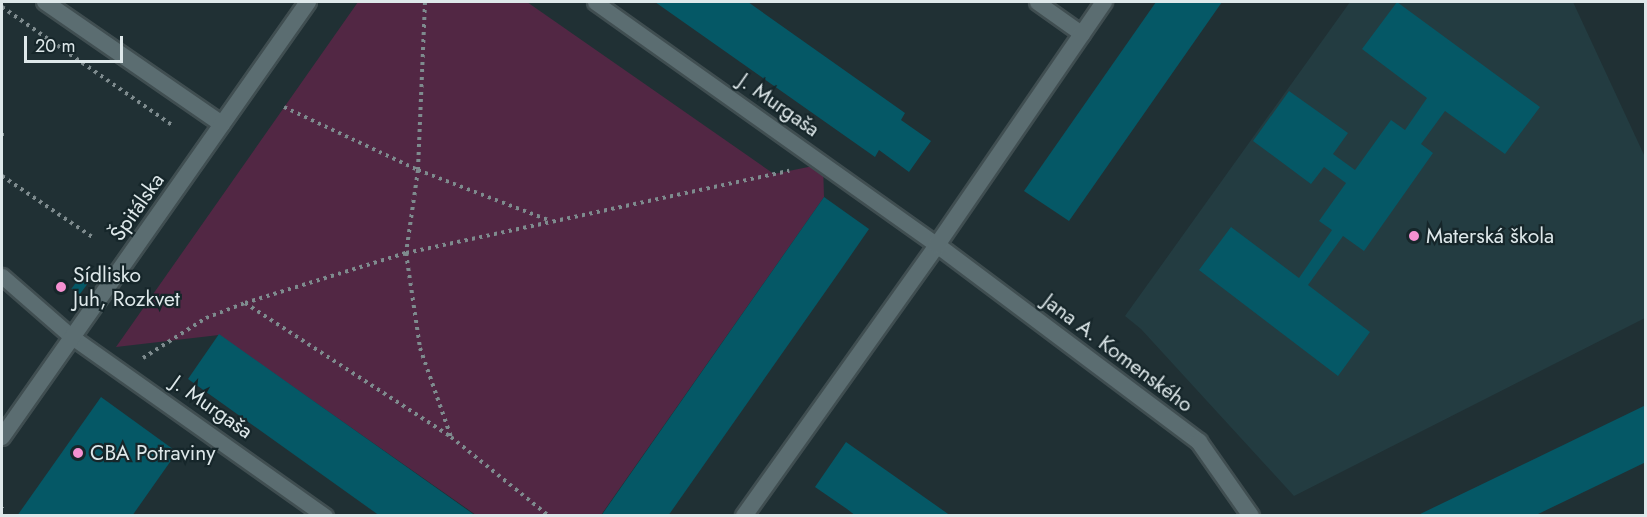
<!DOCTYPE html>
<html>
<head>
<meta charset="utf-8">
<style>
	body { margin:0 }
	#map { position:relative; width:1647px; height:517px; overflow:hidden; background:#203034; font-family:Jost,sans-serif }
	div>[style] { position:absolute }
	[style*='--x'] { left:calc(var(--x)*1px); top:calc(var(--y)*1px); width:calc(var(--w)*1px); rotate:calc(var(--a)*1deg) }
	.built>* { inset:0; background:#233c41 }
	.green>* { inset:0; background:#522744 }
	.building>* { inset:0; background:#055866; transform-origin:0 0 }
	.path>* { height:4px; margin-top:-2px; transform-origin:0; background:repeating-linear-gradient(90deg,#7e8b8e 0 3px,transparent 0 7.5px) }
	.roads { filter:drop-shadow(2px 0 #404e51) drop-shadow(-2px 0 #404e51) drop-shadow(0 2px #404e51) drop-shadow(0 -2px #404e51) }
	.service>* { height:15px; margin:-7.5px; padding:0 7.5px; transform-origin:7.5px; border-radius:7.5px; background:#5b6d71 }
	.minor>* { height:16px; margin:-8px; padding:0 8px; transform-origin:8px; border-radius:8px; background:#5b6d71 }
	.dots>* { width:16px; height:16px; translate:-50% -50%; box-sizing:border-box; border:3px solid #16262a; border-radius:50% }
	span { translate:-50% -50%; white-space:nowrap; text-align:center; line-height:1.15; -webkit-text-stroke:4.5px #16262a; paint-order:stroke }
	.street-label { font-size:21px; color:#dee8ea }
	.poi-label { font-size:21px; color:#dee8ea }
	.left { translate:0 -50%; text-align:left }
	.frame { position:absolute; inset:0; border:3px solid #dee8ea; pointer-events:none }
	.scale { position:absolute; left:24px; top:36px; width:99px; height:27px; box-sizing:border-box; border:3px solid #dee8ea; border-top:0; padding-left:8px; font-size:18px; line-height:21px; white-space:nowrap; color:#dee8ea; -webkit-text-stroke:4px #16262a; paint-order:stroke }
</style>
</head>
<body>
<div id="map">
	<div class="built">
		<i style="clip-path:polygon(1350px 2px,1573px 2px,1645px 157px,1645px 318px,1294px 496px,1141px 329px,1125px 316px)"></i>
	</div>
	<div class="green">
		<i style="clip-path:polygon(358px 2px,527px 2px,774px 174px,823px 164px,824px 197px,601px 515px,476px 515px,219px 335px,116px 347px)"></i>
	</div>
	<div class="building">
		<i style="clip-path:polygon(655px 2px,748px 2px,905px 113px,901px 120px,931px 141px,909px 172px,879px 150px,875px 157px)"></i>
		<i style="clip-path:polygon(1156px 2px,1222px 2px,1069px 221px,1024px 191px)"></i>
		<i style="clip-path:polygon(1397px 2px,1540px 107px,1505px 154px,1445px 111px,1421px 144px,1433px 153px,1364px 251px,1343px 236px,1308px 285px,1370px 332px,1338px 376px,1199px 270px,1231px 227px,1299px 278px,1332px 230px,1319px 221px,1346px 183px,1324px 167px,1311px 184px,1253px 141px,1289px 91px,1348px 133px,1333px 154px,1355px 170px,1391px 120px,1405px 130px,1427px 98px,1362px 49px)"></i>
		<i style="clip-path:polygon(824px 197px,869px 229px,842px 268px,668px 516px,601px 516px)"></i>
		<i style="left:84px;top:272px;width:10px;height:21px;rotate:37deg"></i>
		<i style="clip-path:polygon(219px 334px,476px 516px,380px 516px,188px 379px)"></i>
		<i style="clip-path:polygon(101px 397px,177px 452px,132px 516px,17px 516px)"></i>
		<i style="clip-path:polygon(1646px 405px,1646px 462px,1534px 516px,1416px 516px)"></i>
		<i style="clip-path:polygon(846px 442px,951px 516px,856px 516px,847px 509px,815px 487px)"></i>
	</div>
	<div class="path">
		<i style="--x:425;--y:2;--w:168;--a:92.4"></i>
		<i style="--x:418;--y:170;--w:84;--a:98.2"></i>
		<i style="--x:406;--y:253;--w:96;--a:81.6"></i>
		<i style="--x:420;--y:348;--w:94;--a:70.8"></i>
		<i style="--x:2;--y:7;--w:208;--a:34.8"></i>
		<i style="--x:284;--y:107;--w:148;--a:25.2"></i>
		<i style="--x:418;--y:170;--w:142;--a:21"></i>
		<i style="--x:2;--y:133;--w:3;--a:90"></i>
		<i style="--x:2;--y:176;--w:111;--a:34"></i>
		<i style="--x:245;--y:303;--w:246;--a:33"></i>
		<i style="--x:451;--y:437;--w:126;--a:38.9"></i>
		<i style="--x:143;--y:358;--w:75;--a:-32.4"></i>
		<i style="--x:206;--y:318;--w:42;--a:-21"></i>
		<i style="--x:245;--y:303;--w:169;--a:-17.3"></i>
		<i style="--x:406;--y:253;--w:392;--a:-12.1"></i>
		<i style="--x:2;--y:507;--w:1;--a:90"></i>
	</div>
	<div class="roads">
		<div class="service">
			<i style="--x:595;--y:2;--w:420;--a:35.4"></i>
			<i style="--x:1037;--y:2;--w:55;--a:35.4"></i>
			<i style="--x:2;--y:276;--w:93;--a:41.1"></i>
			<i style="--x:72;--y:337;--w:310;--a:35.3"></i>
		</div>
		<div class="minor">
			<i style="--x:45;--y:2;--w:215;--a:34.6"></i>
			<i style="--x:937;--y:245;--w:328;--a:36.9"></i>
			<i style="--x:1199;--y:442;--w:90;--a:54.9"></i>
			<i style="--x:2;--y:437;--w:532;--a:-54.88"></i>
			<i style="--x:744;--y:516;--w:333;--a:-54.5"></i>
			<i style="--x:937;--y:245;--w:295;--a:-55.5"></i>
		</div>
	</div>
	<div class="dots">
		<i style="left:1414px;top:236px;background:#f590d1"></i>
		<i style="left:61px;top:287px;background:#f590d1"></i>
		<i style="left:78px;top:453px;background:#f590d1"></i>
	</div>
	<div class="street-label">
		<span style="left:779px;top:105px;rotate:35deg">J. Murgaša</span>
		<span style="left:137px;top:207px;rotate:-55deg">Špitálska</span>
		<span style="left:1118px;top:353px;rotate:37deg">Jana A. Komenského</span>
		<span style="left:212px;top:407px;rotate:35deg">J. Murgaša</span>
	</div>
	<div class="poi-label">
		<span class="left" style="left:1426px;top:236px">Materská škola</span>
		<span class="left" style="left:73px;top:287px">Sídlisko<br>Juh, Rozkvet</span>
		<span class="left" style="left:90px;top:453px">CBA Potraviny</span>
	</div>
	<div class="frame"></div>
	<div class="scale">20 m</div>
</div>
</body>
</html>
